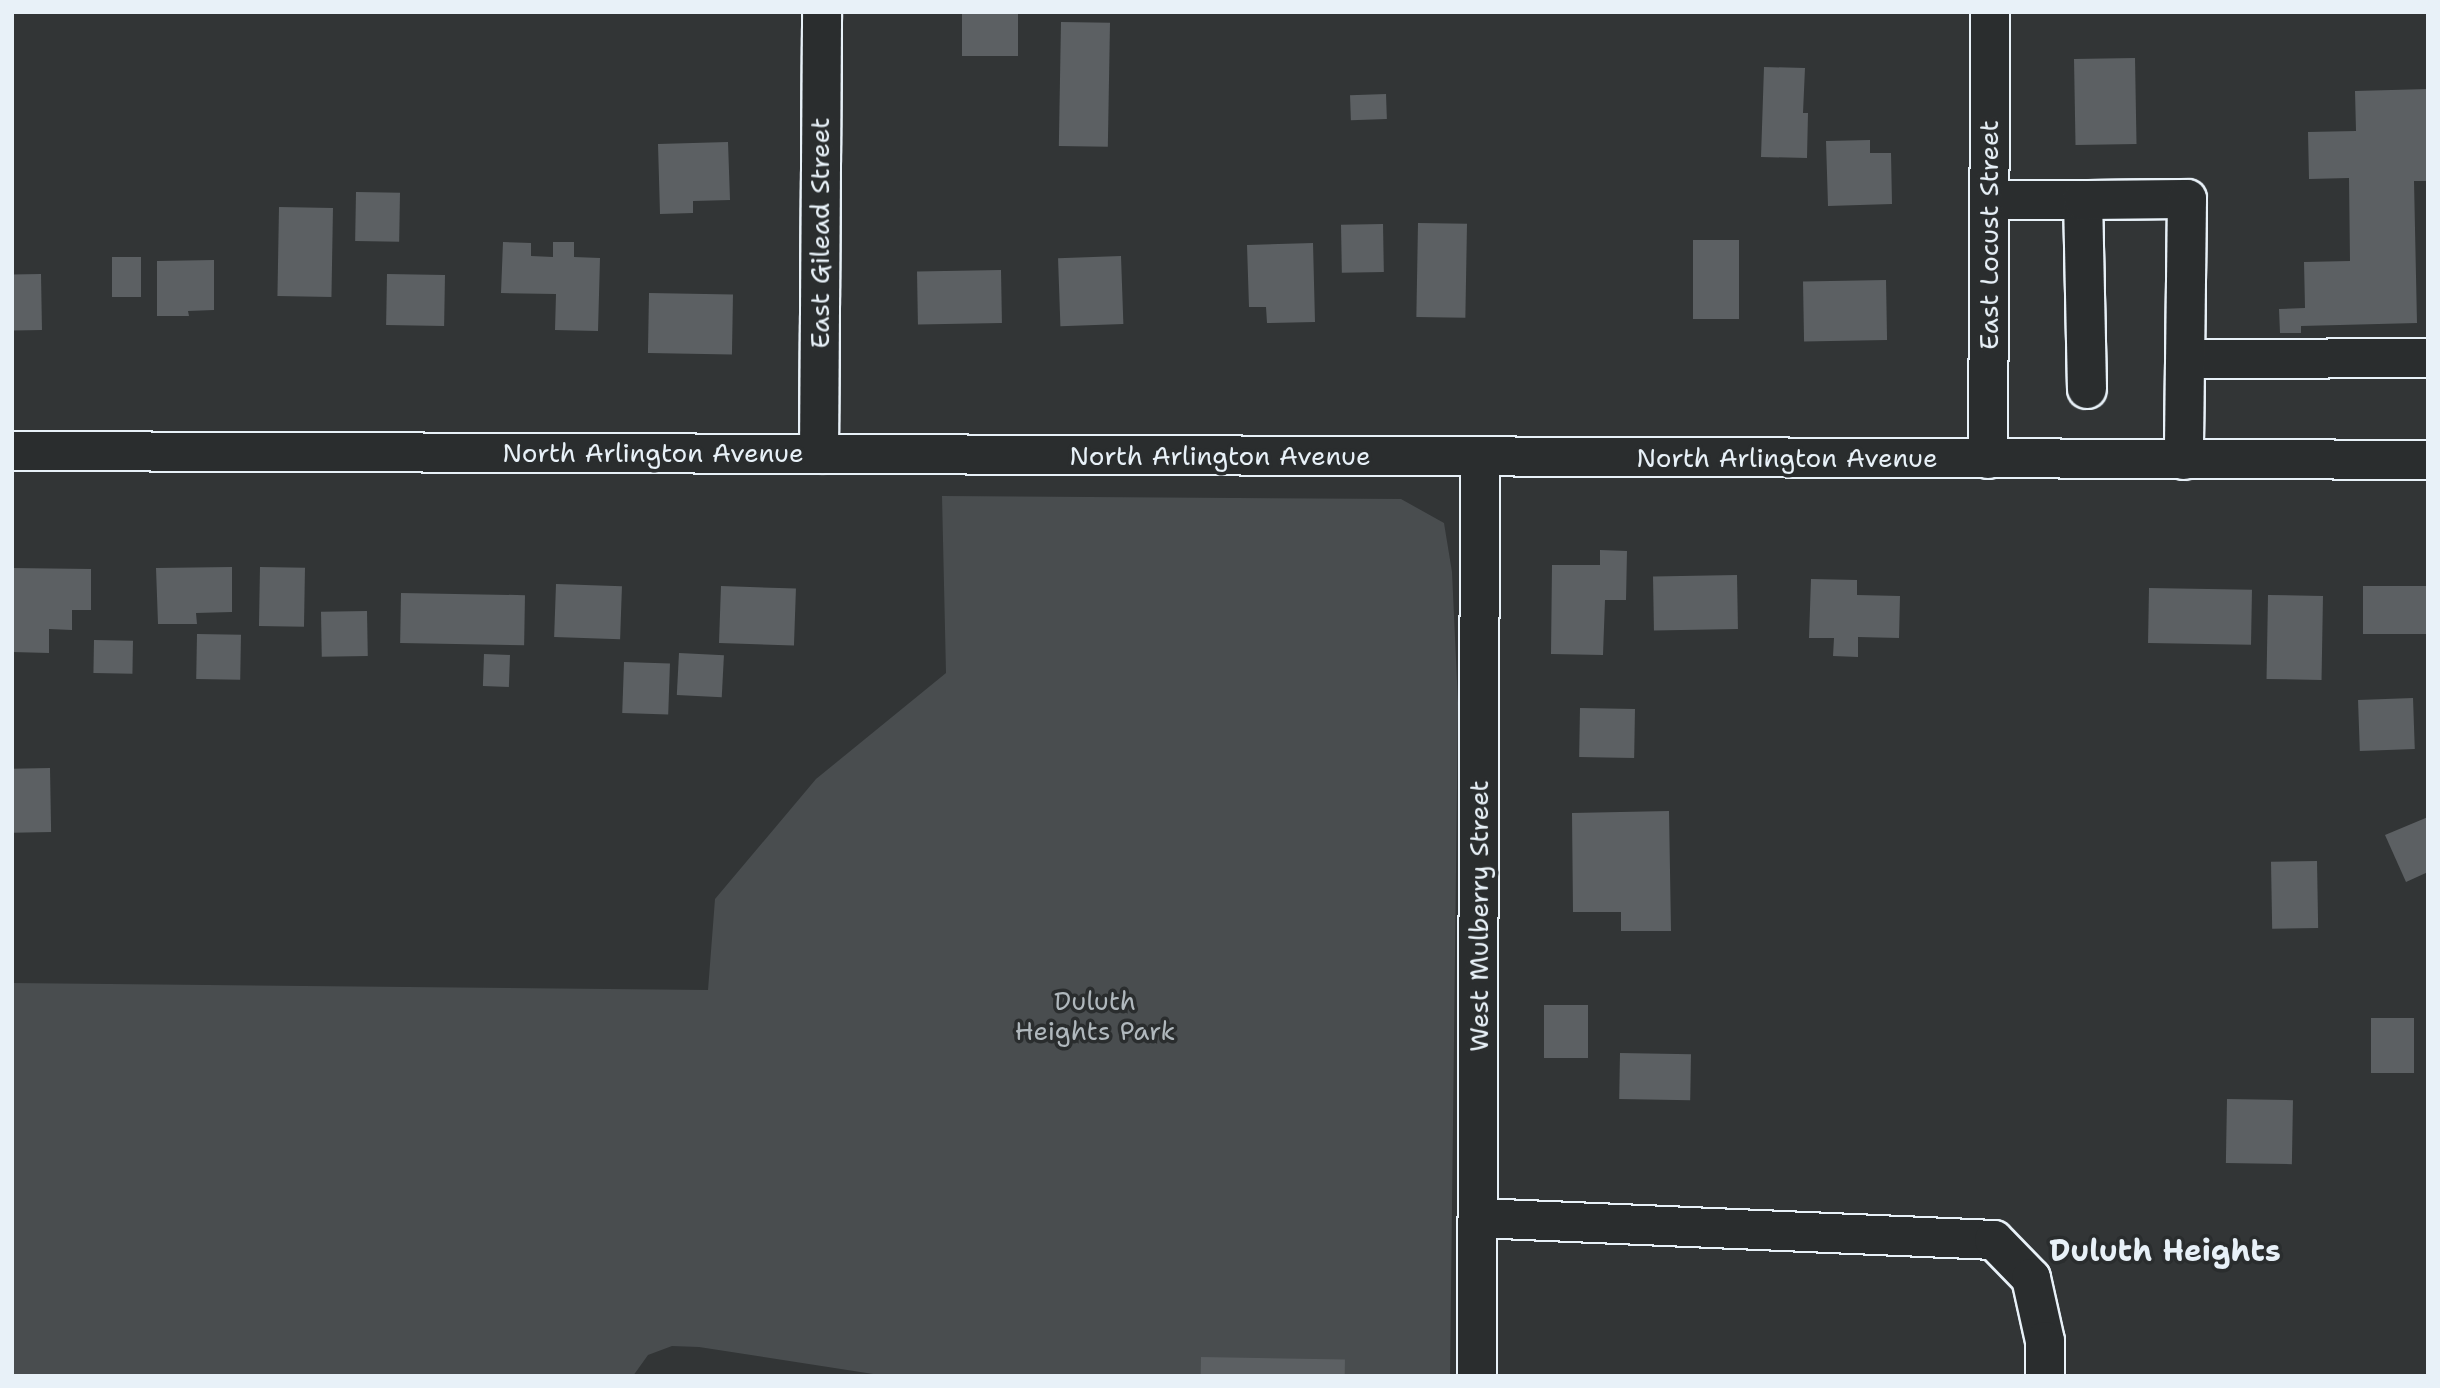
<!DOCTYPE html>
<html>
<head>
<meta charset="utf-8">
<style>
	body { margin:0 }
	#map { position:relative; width:2440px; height:1388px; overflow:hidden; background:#323536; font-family:"Shantell Sans",sans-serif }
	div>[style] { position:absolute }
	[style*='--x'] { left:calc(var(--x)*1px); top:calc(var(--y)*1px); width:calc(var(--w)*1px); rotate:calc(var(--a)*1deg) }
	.green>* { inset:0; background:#494d4f }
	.building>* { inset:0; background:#5c6063; transform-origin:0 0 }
	.roads { filter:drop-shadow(2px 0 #e8f1f8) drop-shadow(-2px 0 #e8f1f8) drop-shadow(0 2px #e8f1f8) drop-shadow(0 -2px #e8f1f8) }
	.minor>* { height:38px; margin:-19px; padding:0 19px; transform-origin:19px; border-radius:19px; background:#2a2d2e }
	.major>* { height:38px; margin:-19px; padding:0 19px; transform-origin:19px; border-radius:19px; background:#2a2d2e }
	span { translate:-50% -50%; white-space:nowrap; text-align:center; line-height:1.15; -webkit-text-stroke:7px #2a2d2e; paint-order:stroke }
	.street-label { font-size:26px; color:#e8f1f8 }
	.park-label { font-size:26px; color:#b0b8bd }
	.quarter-label { font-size:30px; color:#e8f1f8; font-weight:700 }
	.frame { position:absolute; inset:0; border:14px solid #e8f1f8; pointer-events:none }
</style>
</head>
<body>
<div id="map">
	<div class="green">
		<i style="clip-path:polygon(942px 496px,1401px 499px,1444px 523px,1452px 572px,1458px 703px,1450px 1376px,886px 1376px,699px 1347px,672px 1346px,648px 1355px,633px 1376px,12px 1376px,12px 983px,708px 990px,715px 899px,816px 779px,946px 673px)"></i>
	</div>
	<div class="building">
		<i style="left:962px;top:12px;width:56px;height:44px"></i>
		<i style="left:1061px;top:22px;width:49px;height:124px;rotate:1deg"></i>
		<i style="left:2135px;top:58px;width:86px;height:61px;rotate:89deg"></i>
		<i style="clip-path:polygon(1764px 67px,1805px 68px,1803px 113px,1808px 113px,1807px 158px,1761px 157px)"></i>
		<i style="clip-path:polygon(2428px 89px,2428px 181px,2414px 181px,2417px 323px,2301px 326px,2301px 333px,2280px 333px,2279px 309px,2305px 308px,2304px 262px,2350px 261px,2349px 178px,2309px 179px,2308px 132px,2356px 131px,2355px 91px)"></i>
		<i style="left:1386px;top:94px;width:25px;height:36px;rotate:88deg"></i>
		<i style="clip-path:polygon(1870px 140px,1870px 153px,1891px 153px,1892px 204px,1828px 206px,1826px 141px)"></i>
		<i style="clip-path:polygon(728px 142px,730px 200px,693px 201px,693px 213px,660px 214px,658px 144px)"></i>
		<i style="left:356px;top:192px;width:44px;height:49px;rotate:1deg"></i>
		<i style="left:279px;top:207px;width:54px;height:89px;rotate:1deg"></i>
		<i style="left:1418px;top:223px;width:49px;height:94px;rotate:1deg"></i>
		<i style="left:1383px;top:224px;width:48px;height:42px;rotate:89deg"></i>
		<i style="left:1693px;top:240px;width:46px;height:79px"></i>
		<i style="clip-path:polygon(503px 242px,531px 243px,531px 256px,553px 257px,553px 242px,574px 242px,574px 257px,600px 258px,598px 331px,555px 330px,556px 294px,501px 293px)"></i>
		<i style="clip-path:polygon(1313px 243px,1315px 322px,1267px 323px,1266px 307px,1249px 307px,1247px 245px)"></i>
		<i style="left:1121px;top:256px;width:68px;height:63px;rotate:88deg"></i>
		<i style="left:112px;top:257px;width:29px;height:40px"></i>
		<i style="clip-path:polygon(214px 260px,214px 310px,188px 311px,189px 316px,157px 316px,157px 261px)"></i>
		<i style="left:1001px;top:270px;width:53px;height:84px;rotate:89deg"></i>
		<i style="left:41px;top:274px;width:56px;height:29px;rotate:89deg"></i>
		<i style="left:387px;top:274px;width:58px;height:51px;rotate:1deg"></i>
		<i style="left:1886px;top:280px;width:60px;height:83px;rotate:89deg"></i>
		<i style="left:649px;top:293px;width:84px;height:60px;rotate:1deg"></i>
		<i style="clip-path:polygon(1600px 550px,1627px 551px,1626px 600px,1605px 600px,1603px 655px,1551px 654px,1552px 565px,1600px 565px)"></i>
		<i style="clip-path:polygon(232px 567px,232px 612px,196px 613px,197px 624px,158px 624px,156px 568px)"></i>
		<i style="left:260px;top:567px;width:45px;height:59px;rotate:1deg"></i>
		<i style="clip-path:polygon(12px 568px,91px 569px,91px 610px,72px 610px,72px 630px,49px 629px,49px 653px,12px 652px)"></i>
		<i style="left:1737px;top:575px;width:54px;height:84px;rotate:89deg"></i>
		<i style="clip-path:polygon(1811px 579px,1857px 580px,1857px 595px,1900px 596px,1899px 638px,1858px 637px,1858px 657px,1833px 656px,1834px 638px,1809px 638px)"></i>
		<i style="left:556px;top:584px;width:66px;height:53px;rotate:2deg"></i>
		<i style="left:721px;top:586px;width:75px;height:57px;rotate:2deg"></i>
		<i style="left:2428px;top:586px;width:48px;height:65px;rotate:90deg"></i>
		<i style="left:2149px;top:588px;width:103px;height:55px;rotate:1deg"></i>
		<i style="left:401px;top:593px;width:124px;height:50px;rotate:1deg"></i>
		<i style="left:2268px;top:595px;width:55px;height:84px;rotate:1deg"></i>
		<i style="left:367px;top:611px;width:45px;height:46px;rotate:89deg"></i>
		<i style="left:197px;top:634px;width:44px;height:45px;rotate:1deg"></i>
		<i style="left:94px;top:640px;width:39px;height:33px;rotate:1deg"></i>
		<i style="left:679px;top:653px;width:45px;height:42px;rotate:3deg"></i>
		<i style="left:484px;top:654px;width:26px;height:32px;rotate:2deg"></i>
		<i style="left:624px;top:662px;width:46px;height:51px;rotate:2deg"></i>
		<i style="left:2413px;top:698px;width:51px;height:55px;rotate:88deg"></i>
		<i style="left:1580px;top:708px;width:55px;height:49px;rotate:1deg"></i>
		<i style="left:50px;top:768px;width:64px;height:38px;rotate:89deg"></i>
		<i style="clip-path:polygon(1669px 811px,1671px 931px,1621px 931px,1621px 912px,1573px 912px,1572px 813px)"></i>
		<i style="clip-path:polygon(2428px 817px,2428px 872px,2406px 882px,2385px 835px)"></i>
		<i style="left:2317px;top:861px;width:67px;height:46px;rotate:89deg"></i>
		<i style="left:1544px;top:1005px;width:44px;height:53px"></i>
		<i style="left:2371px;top:1018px;width:43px;height:55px"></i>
		<i style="left:1620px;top:1053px;width:71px;height:46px;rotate:1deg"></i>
		<i style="left:2227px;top:1099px;width:66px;height:64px;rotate:1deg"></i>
		<i style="left:1201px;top:1357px;width:144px;height:19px;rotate:1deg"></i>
	</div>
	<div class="roads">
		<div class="minor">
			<i style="--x:1989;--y:200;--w:94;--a:0"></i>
			<i style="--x:2186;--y:359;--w:242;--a:-0.2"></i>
			<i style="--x:2087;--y:389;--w:189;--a:-91.2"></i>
			<i style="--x:2083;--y:200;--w:104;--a:-0.6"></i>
			<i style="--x:2187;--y:199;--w:261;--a:90.7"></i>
			<i style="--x:819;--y:454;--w:442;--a:-89.6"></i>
			<i style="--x:1988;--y:459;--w:447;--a:-89.7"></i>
			<i style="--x:1478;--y:1218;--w:516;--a:2.44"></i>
			<i style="--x:1994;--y:1240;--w:53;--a:45.8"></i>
			<i style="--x:2031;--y:1278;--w:65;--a:77.5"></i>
			<i style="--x:2045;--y:1341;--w:35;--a:90"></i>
			<i style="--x:1477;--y:1376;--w:919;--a:-89.81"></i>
		</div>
		<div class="major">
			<i style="--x:12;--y:451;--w:2416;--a:0.21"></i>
		</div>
	</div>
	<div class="street-label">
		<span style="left:820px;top:233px;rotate:-90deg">East Gilead Street</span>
		<span style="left:1989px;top:235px;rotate:-90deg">East Locust Street</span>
		<span style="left:653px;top:453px">North Arlington Avenue</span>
		<span style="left:1220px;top:456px">North Arlington Avenue</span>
		<span style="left:1787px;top:458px">North Arlington Avenue</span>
		<span style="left:1479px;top:916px;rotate:-90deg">West Mulberry Street</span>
	</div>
	<div class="park-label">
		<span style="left:1095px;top:1016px">Duluth<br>Heights Park</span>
	</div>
	<div class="quarter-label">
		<span style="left:2165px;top:1251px">Duluth Heights</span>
	</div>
	<div class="frame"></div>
</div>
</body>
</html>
